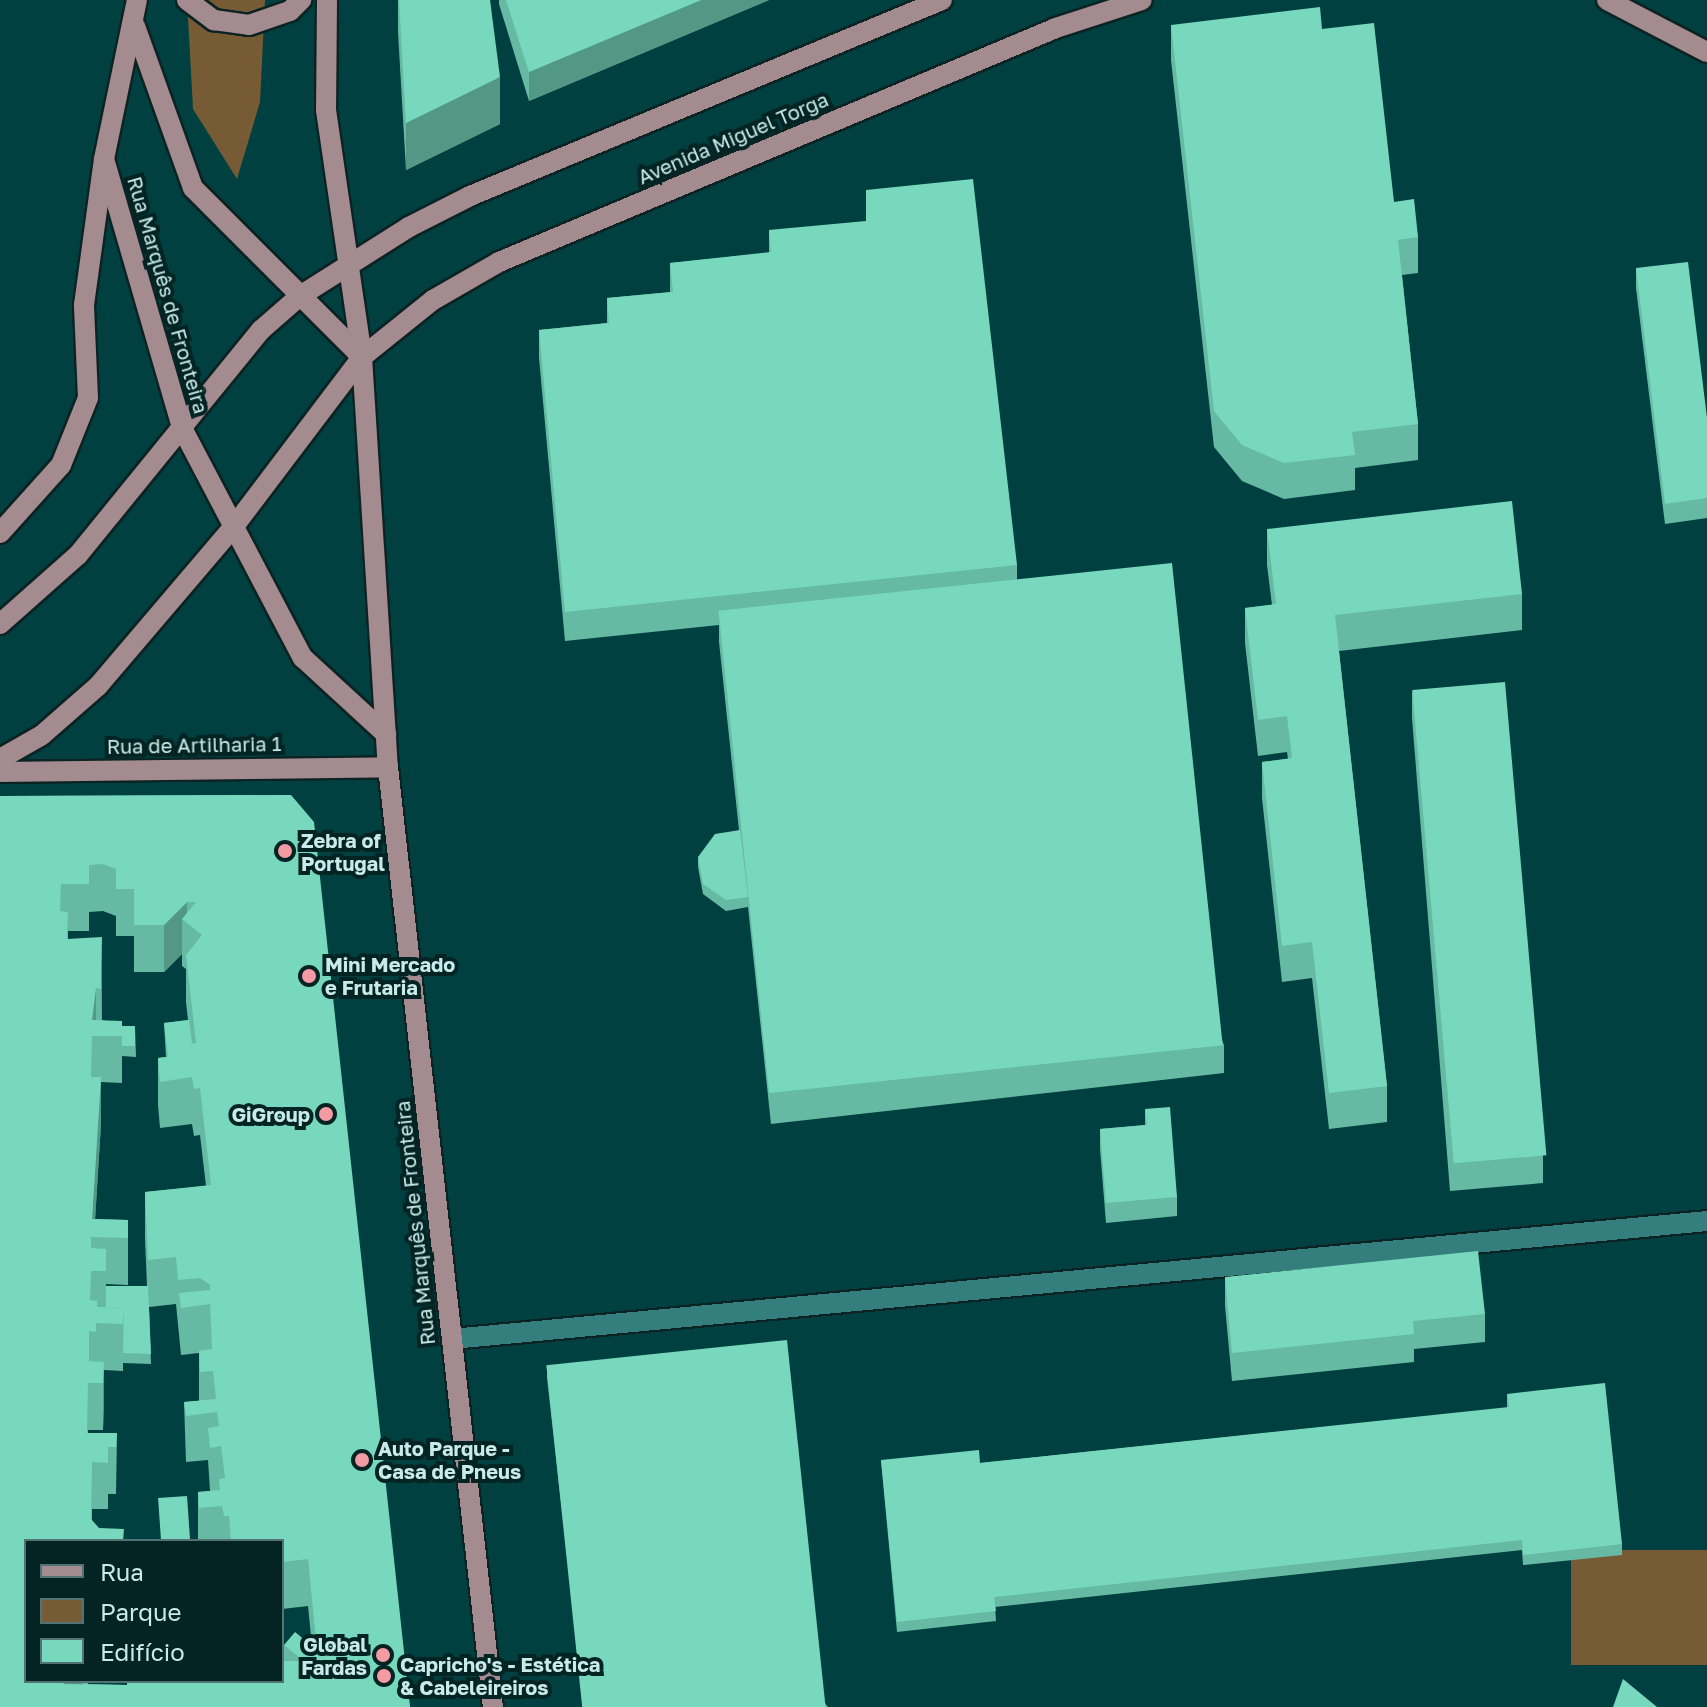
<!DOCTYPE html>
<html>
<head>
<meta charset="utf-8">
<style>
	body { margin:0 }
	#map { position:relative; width:1707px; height:1707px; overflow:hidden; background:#004040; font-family:"Golos Text",sans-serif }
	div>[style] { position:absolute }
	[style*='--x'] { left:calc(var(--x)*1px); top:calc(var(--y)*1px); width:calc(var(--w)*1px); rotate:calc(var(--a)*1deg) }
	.green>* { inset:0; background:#765b35; transform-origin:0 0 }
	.roads { filter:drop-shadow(2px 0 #0b2322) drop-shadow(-2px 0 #0b2322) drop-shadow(0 2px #0b2322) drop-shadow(0 -2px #0b2322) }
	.minor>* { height:20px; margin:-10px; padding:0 10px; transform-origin:10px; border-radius:10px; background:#347e7d }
	.major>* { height:20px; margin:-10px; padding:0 10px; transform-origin:10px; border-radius:10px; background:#a48b90 }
	.wall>* { inset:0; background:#66baa3 }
	.shaded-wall>* { inset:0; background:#539785 }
	.building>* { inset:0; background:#77d8be; transform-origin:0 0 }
	.dots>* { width:22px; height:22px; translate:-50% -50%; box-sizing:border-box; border:4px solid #042323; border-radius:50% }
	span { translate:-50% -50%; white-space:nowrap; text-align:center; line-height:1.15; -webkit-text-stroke:8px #042323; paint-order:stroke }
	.street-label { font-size:20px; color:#c8ebea }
	.poi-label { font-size:20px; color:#c8ebea; font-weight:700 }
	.left { translate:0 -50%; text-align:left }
	.right { translate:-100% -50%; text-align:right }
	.legend { position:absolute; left:24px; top:1539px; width:260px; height:144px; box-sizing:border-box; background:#042323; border:2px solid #527373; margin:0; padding:10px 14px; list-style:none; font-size:24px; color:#c8ebea }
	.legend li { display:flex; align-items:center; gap:16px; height:40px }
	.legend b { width:40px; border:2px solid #527373 }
</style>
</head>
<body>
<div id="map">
	<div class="green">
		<i style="clip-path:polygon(187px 0,265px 0,260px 102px,237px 179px,193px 109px)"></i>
		<i style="left:1707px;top:1550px;width:115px;height:136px;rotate:90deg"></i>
	</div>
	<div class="roads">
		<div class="minor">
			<i style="--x:452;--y:1339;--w:1261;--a:-5.37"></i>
		</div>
		<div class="major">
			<i style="--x:187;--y:0;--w:34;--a:37"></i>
			<i style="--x:214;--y:20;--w:35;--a:8"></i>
			<i style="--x:249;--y:25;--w:43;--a:-18.9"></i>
			<i style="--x:290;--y:11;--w:16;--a:-45"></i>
			<i style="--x:327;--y:0;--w:110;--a:90.5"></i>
			<i style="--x:326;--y:110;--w:250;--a:81.7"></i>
			<i style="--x:362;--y:357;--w:411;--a:86.4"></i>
			<i style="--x:388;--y:767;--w:946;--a:83.63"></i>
			<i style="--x:1607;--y:0;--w:113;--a:27.5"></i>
			<i style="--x:135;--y:26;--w:172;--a:70.3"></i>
			<i style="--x:193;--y:188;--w:239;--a:45"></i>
			<i style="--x:104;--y:159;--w:280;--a:73.8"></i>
			<i style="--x:182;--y:428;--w:260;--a:62.3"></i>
			<i style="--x:303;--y:658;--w:113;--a:42.5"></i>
			<i style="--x:0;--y:533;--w:91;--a:-48.1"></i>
			<i style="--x:61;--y:465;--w:72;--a:-68.1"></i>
			<i style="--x:88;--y:398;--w:93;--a:-92.5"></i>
			<i style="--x:84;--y:305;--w:147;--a:-82.2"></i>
			<i style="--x:104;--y:159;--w:162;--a:-78.3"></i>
			<i style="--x:0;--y:624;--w:104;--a:-41.5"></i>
			<i style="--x:78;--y:555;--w:290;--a:-50.9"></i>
			<i style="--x:261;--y:330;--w:52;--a:-41.1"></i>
			<i style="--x:300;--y:296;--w:129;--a:-32.3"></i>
			<i style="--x:409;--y:227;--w:68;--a:-26.9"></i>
			<i style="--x:470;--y:196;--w:511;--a:-22.55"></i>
			<i style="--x:0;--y:759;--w:48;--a:-29.7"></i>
			<i style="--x:42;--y:735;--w:74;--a:-41.2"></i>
			<i style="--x:98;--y:686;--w:211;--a:-49.6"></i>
			<i style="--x:235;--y:525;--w:211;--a:-52.9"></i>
			<i style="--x:362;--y:357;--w:91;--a:-38.8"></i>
			<i style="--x:433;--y:300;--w:76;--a:-29.9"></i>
			<i style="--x:499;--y:262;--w:604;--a:-22.79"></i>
			<i style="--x:1056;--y:28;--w:90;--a:-18"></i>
			<i style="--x:0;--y:772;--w:388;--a:-0.7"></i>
		</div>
	</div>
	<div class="wall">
		<i style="clip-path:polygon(398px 0,490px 0,500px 124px,406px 170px,398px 32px)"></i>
		<i style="clip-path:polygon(499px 0,769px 0,529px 101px,499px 4px)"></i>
		<i style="clip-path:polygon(1171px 25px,1322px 29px,1394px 202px,1418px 237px,1418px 273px,1402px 275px,1418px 424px,1418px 460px,1355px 468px,1355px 490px,1284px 499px,1242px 481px,1214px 447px,1171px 60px)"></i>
		<i style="clip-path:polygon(769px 230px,1017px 565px,1017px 580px,1224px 1045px,1224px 1073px,771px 1124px,748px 907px,726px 911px,703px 894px,698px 867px,698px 857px,739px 830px,719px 642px,719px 625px,565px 641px,539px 358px,539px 330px,607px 323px,607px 298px,670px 292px,670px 263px,769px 253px)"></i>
		<i style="clip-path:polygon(1636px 268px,1707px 418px,1707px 518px,1665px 524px,1636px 288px)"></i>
		<i style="clip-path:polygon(1267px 529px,1522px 594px,1522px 630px,1339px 651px,1387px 1086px,1387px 1122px,1329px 1129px,1312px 978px,1282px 982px,1262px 798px,1262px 762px,1288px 759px,1287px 752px,1258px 756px,1245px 643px,1245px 608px,1272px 605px,1267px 565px)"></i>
		<i style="clip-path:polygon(1412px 690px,1543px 1155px,1543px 1183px,1450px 1191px,1412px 718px)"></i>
		<i style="clip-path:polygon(evenodd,291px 795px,410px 1707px,0 1707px,0 796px,291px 795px,103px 911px,116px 916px,116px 936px,134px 936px,134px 972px,164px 972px,182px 954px,182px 966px,186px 969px,186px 1002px,188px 1020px,164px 1023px,166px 1057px,158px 1058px,158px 1105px,160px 1128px,192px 1124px,194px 1136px,200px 1135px,206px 1186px,145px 1192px,145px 1239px,147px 1286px,106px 1296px,106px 1284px,128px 1285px,128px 1220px,95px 1219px,101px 1124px,101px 1082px,122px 1083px,122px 1056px,136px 1057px,135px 1026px,122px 1026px,102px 1020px,102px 984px,68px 939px,68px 931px,89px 931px,89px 912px,103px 911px,291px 795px,176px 1304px,181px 1355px,199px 1353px,199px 1401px,184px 1402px,186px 1462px,208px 1460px,210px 1491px,198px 1492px,198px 1541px,282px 1541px,282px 1609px,308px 1606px,312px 1646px,284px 1645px,284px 1661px,127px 1685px,88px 1684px,88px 1681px,26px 1681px,26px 1541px,92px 1521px,92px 1509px,108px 1509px,108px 1494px,116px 1494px,117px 1433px,88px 1433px,88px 1430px,103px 1430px,104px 1370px,123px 1371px,123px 1363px,151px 1364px,149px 1307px,176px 1304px)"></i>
		<i style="clip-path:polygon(1145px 1109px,1177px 1197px,1177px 1216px,1106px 1223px,1100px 1149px,1100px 1129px,1145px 1125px)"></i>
		<i style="clip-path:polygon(1225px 1277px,1485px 1314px,1485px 1342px,1414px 1349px,1414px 1362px,1232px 1381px,1225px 1306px)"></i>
		<i style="clip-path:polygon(547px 1368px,828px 1707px,584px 1707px,547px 1378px)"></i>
		<i style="clip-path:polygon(1507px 1394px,1622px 1544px,1622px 1555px,1523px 1565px,1522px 1550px,995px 1607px,996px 1621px,897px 1632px,881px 1460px,980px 1463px,1507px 1408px)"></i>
	</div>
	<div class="shaded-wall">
		<i style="clip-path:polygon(701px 0,769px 0,529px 101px,529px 72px)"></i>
		<i style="clip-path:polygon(500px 77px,500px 124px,406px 170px,406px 123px)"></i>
		<i style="clip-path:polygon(187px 902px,187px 923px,182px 919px,182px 954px,164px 972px,164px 925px)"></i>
		<i style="clip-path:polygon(102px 937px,102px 984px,101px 1035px,101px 989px)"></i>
		<i style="clip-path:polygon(96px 988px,96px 1035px,92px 1020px)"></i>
		<i style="clip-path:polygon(101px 1077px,101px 1124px,94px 1237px,92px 1219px)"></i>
		<i style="clip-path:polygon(104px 1362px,104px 1409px,103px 1430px,103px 1383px)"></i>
		<i style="clip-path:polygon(67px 1681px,82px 1681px,82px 1707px,63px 1684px)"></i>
	</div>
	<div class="building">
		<i style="clip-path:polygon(399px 0,490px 0,500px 77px,406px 123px)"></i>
		<i style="clip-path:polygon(506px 0,701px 0,529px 72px)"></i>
		<i style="clip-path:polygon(1320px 7px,1322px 29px,1374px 23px,1394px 202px,1414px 199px,1418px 237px,1398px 240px,1418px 424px,1352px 432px,1355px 455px,1284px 463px,1242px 445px,1214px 411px,1171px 25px)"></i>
		<i style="clip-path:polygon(973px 179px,1017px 565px,565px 612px,539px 330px,609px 323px,607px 298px,673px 292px,670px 263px,771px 252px,769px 230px,866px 221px,866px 190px)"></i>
		<i style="clip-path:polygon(1688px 262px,1707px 418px,1707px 498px,1665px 504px,1636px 268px)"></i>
		<i style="clip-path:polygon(1512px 501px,1522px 594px,1335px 615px,1387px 1086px,1329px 1093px,1312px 942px,1282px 946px,1262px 762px,1292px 758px,1287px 716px,1258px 720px,1245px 608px,1276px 604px,1267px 529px)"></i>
		<i style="left:1172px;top:563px;width:485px;height:456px;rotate:84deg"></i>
		<i style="left:1505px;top:682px;width:475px;height:93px;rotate:85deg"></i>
		<i style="clip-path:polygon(evenodd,291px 795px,314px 822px,410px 1707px,0 1707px,0 796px,291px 795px,103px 864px,116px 869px,116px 889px,134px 889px,134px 925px,164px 925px,187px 902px,196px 902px,182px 919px,202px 935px,186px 955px,196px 1043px,189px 1044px,189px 1054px,158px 1058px,160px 1082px,192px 1077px,194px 1089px,200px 1088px,211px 1185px,145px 1192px,148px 1260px,176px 1257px,178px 1280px,200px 1278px,210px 1285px,210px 1290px,179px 1293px,181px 1308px,210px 1304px,212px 1349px,199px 1351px,200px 1372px,213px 1371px,216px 1399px,184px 1402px,186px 1416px,217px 1412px,219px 1426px,208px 1428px,210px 1448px,221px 1446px,225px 1478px,219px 1479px,220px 1490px,198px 1492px,199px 1508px,222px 1506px,224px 1516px,229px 1516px,231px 1541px,282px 1541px,282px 1562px,308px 1559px,317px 1650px,295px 1632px,284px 1645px,304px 1661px,282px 1661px,282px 1681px,127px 1681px,127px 1685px,63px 1684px,67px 1681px,26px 1681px,26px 1541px,123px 1541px,124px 1529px,99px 1528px,91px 1519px,92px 1462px,108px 1463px,108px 1447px,116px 1447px,117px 1433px,87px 1433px,88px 1383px,103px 1383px,104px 1362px,89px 1361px,89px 1331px,96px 1332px,96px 1323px,123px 1324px,124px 1309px,97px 1308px,97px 1301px,90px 1300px,91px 1271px,106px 1271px,106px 1249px,91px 1248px,91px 1237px,128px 1238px,128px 1220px,92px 1219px,101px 1077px,91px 1077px,92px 1036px,122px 1036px,122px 1021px,92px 1020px,96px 988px,101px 989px,102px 937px,67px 939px,68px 912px,60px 911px,61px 884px,89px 884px,89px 865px,103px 864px)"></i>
		<i style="clip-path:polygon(740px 830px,748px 897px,726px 900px,703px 884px,698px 857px,715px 834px)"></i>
		<i style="clip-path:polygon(189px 1020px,192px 1043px,189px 1044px,189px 1054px,168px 1057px,164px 1023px)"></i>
		<i style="left:122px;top:1026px;width:13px;height:20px"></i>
		<i style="clip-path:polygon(1170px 1107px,1177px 1197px,1106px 1203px,1100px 1129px,1147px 1125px,1145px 1109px)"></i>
		<i style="clip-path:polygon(1478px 1251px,1485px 1314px,1413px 1321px,1414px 1334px,1232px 1353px,1225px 1277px)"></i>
		<i style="clip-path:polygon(106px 1286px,148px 1286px,151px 1354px,123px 1353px,124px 1309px,97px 1308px,97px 1307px,106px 1307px)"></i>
		<i style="left:787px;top:1340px;width:369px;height:242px;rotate:84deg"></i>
		<i style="clip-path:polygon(1605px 1383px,1622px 1544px,1523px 1555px,1522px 1540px,994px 1597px,996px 1611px,897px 1622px,881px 1460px,979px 1450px,980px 1463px,1509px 1407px,1507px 1394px)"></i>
		<i style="left:187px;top:1496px;width:45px;height:29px;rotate:86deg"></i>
		<i style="clip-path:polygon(1623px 1679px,1657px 1707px,1613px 1707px)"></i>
	</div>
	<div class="dots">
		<i style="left:285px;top:851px;background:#f49aa2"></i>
		<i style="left:309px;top:976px;background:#f49aa2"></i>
		<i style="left:326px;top:1114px;background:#f49aa2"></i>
		<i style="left:362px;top:1460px;background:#f49aa2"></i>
		<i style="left:383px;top:1655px;background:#f49aa2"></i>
		<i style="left:384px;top:1676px;background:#f49aa2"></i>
	</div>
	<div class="street-label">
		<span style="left:733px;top:138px;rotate:-23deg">Avenida Miguel Torga</span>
		<span style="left:168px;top:295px;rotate:74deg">Rua Marquês de Fronteira</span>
		<span style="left:194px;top:745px;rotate:-1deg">Rua de Artilharia 1</span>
		<span style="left:415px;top:1223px;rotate:-96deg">Rua Marquês de Fronteira</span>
	</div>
	<div class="poi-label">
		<span class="left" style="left:301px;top:852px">Zebra of<br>Portugal</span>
		<span class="left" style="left:325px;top:976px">Mini Mercado<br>e Frutaria</span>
		<span class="right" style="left:310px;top:1114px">GiGroup</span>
		<span class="left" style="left:378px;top:1460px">Auto Parque -<br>Casa de Pneus</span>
		<span class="right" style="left:367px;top:1656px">Global<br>Fardas</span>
		<span class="left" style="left:400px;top:1676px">Capricho's - Estética<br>&amp; Cabeleireiros</span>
	</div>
	<ul class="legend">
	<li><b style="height:10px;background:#a48b90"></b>Rua</li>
	<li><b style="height:22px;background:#765b35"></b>Parque</li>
	<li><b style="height:22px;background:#77d8be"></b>Edifício</li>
	</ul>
</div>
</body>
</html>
